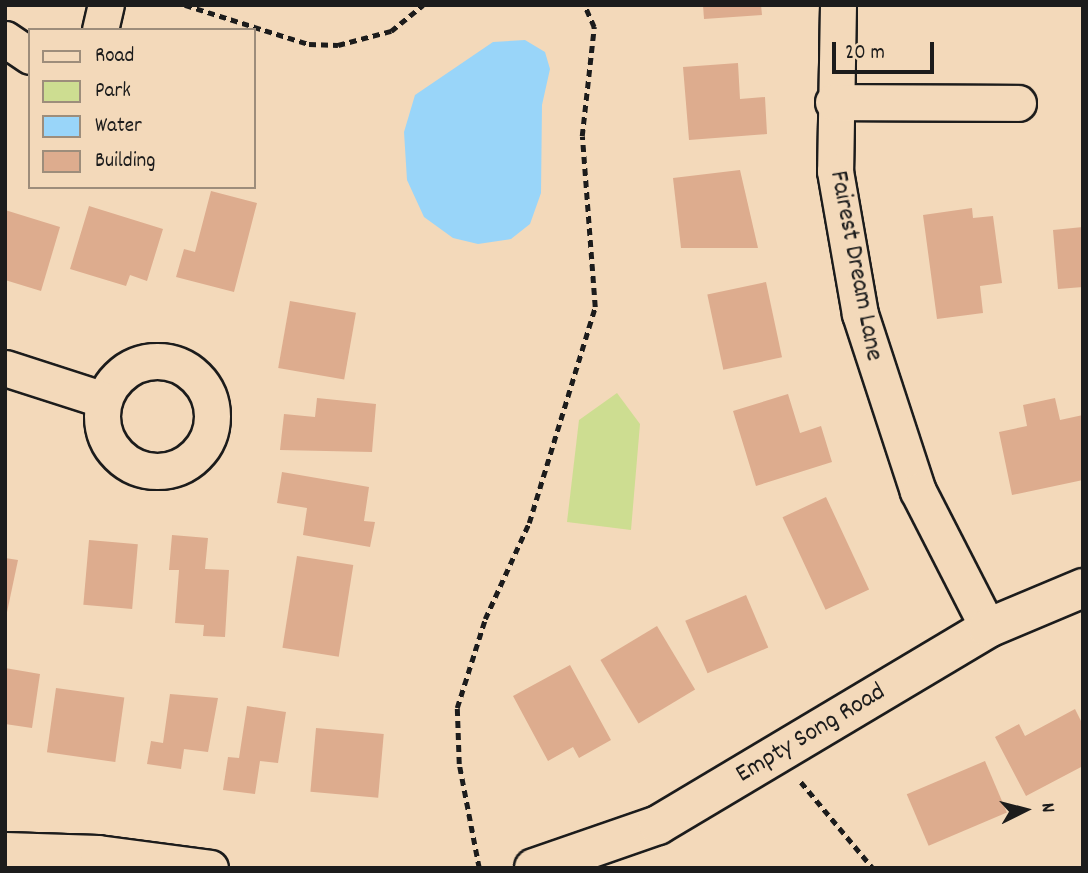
<!DOCTYPE html>
<html>
<head>
<meta charset="utf-8">
<style>
	body { margin:0 }
	#map { position:relative; width:1088px; height:873px; overflow:hidden; background:#f3d9ba; font-family:Dekko,sans-serif }
	div>[style] { position:absolute }
	[style*='--x'] { left:calc(var(--x)*1px); top:calc(var(--y)*1px); width:calc(var(--w)*1px); rotate:calc(var(--a)*1deg) }
	.green>* { inset:0; background:#cddd91 }
	.water>* { inset:0; background:#99d5f9 }
	.building>* { inset:0; background:#ddac8e; transform-origin:0 0 }
	.path>* { height:4.5px; margin-top:-2.25px; transform-origin:0; background:repeating-linear-gradient(90deg,#1c1c1c 0 7px,transparent 0 12px) }
	.roads { filter:drop-shadow(2px 0 #1c1c1c) drop-shadow(-2px 0 #1c1c1c) drop-shadow(0 2px #1c1c1c) drop-shadow(0 -2px #1c1c1c) }
	.street>* { height:35px; margin:-17.5px; padding:0 17.5px; transform-origin:17.5px; border-radius:17.5px; background:#f3d9ba }
	.street>.ring { margin:-17.5px; padding:0; box-sizing:content-box; background:none; border:35px solid #f3d9ba; border-radius:50% }
	.secondary>* { height:38px; margin:-19px; padding:0 19px; transform-origin:19px; border-radius:19px; background:#f3d9ba }
	span { translate:-50% -50%; white-space:nowrap; text-align:center; line-height:1.15; -webkit-text-stroke:5px #f3d9ba; paint-order:stroke }
	.street-label { font-size:26px; color:#1c1c1c }
	.frame { position:absolute; inset:0; border:7px solid #1c1c1c; pointer-events:none }
	.legend { position:absolute; left:28px; top:28px; width:228px; height:161px; box-sizing:border-box; background:#f3d9ba; border:2px solid #9d8d7b; margin:0; padding:9px 12px; list-style:none; font-size:21px; color:#1c1c1c }
	.legend li { display:flex; align-items:center; gap:14px; height:35px }
	.legend b { width:35px; border:2px solid #9d8d7b }
	.north { position:absolute; left:990px; top:775px; width:70px; height:70px; -webkit-text-stroke:5px #f3d9ba; paint-order:stroke; rotate:84deg; font-size:19px; font-weight:700; line-height:28px; text-align:center; color:#1c1c1c }
	.north::after { content:''; display:block; margin:auto; width:24px; height:32px; background:#1c1c1c; clip-path:polygon(50% 0,100% 100%,50% 72%,0 100%) }
	.scale { position:absolute; left:832px; top:42px; width:102px; height:32px; box-sizing:border-box; border:4px solid #1c1c1c; border-top:0; padding-left:9px; font-size:21px; line-height:24px; white-space:nowrap; color:#1c1c1c; -webkit-text-stroke:5px #f3d9ba; paint-order:stroke }
</style>
</head>
<body>
<div id="map">
	<div class="green">
		<i style="clip-path:polygon(617px 393px,640px 424px,631px 530px,567px 522px,579px 420px)"></i>
	</div>
	<div class="water">
		<i style="clip-path:polygon(525px 40px,545px 52px,550px 69px,542px 105px,541px 193px,530px 224px,511px 239px,478px 244px,453px 238px,424px 217px,407px 180px,404px 132px,415px 95px,493px 42px)"></i>
	</div>
	<div class="building">
		<i style="clip-path:polygon(703px 5px,761px 5px,762px 15px,704px 19px)"></i>
		<i style="clip-path:polygon(738px 63px,740px 99px,765px 97px,767px 134px,689px 140px,683px 67px)"></i>
		<i style="clip-path:polygon(740px 170px,758px 248px,681px 248px,673px 178px)"></i>
		<i style="clip-path:polygon(211px 191px,257px 203px,234px 292px,176px 277px,184px 249px,195px 252px)"></i>
		<i style="clip-path:polygon(89px 206px,163px 229px,147px 281px,130px 275px,126px 286px,70px 269px)"></i>
		<i style="clip-path:polygon(972px 208px,973px 218px,993px 216px,1002px 283px,980px 286px,983px 313px,937px 319px,923px 215px)"></i>
		<i style="clip-path:polygon(5px 210px,60px 227px,41px 291px,5px 280px)"></i>
		<i style="clip-path:polygon(1083px 227px,1083px 287px,1058px 289px,1053px 230px)"></i>
		<i style="left:766px;top:282px;width:77px;height:60px;rotate:78deg"></i>
		<i style="left:290px;top:301px;width:67px;height:68px;rotate:10deg"></i>
		<i style="clip-path:polygon(788px 394px,800px 433px,821px 426px,832px 462px,756px 486px,733px 411px)"></i>
		<i style="clip-path:polygon(317px 398px,376px 404px,372px 452px,280px 450px,284px 414px,315px 417px)"></i>
		<i style="clip-path:polygon(1055px 398px,1060px 420px,1083px 415px,1083px 480px,1012px 495px,999px 432px,1027px 426px,1023px 405px)"></i>
		<i style="clip-path:polygon(282px 472px,369px 487px,364px 521px,375px 522px,370px 547px,303px 535px,307px 508px,277px 503px)"></i>
		<i style="left:826px;top:497px;width:102px;height:48px;rotate:65deg"></i>
		<i style="clip-path:polygon(172px 535px,208px 538px,205px 569px,229px 570px,225px 637px,203px 636px,204px 625px,175px 623px,179px 570px,169px 570px)"></i>
		<i style="left:89px;top:540px;width:49px;height:65px;rotate:5deg"></i>
		<i style="left:297px;top:556px;width:57px;height:93px;rotate:9deg"></i>
		<i style="clip-path:polygon(5px 558px,18px 560px,6px 617px,5px 616px)"></i>
		<i style="left:746px;top:595px;width:57px;height:66px;rotate:67deg"></i>
		<i style="left:657px;top:626px;width:74px;height:66px;rotate:59deg"></i>
		<i style="clip-path:polygon(570px 665px,611px 740px,579px 758px,573px 747px,548px 761px,513px 696px)"></i>
		<i style="clip-path:polygon(5px 668px,40px 674px,32px 728px,5px 724px)"></i>
		<i style="left:56px;top:688px;width:69px;height:65px;rotate:8deg"></i>
		<i style="clip-path:polygon(170px 694px,218px 698px,208px 752px,184px 749px,181px 769px,147px 764px,151px 741px,163px 743px)"></i>
		<i style="clip-path:polygon(247px 706px,286px 712px,278px 763px,260px 761px,255px 794px,223px 790px,228px 757px,239px 758px)"></i>
		<i style="clip-path:polygon(1075px 709px,1083px 725px,1083px 766px,1026px 796px,995px 737px,1019px 724px,1025px 736px)"></i>
		<i style="left:316px;top:728px;width:68px;height:64px;rotate:5deg"></i>
		<i style="left:985px;top:761px;width:56px;height:85px;rotate:67deg"></i>
	</div>
	<div class="path">
		<i style="--x:185;--y:5;--w:130;--a:17.5"></i>
		<i style="--x:309;--y:44;--w:29;--a:2"></i>
		<i style="--x:338;--y:45;--w:55;--a:-14.8"></i>
		<i style="--x:391;--y:31;--w:41;--a:-39.1"></i>
		<i style="--x:801;--y:782;--w:112;--a:50.1"></i>
		<i style="--x:479;--y:868;--w:106;--a:-100.9"></i>
		<i style="--x:459;--y:764;--w:56;--a:-92"></i>
		<i style="--x:457;--y:708;--w:93;--a:-72.5"></i>
		<i style="--x:485;--y:619;--w:106;--a:-65.4"></i>
		<i style="--x:529;--y:523;--w:226;--a:-73"></i>
		<i style="--x:595;--y:307;--w:171;--a:-94.3"></i>
		<i style="--x:582;--y:136;--w:110;--a:-83.7"></i>
		<i style="--x:594;--y:27;--w:24;--a:-114"></i>
	</div>
	<div class="roads">
		<div class="street">
			<i style="--x:838;--y:5;--w:166;--a:91"></i>
			<i style="--x:835;--y:171;--w:145;--a:80.1"></i>
			<i style="--x:860;--y:314;--w:186;--a:71.9"></i>
			<i style="--x:918;--y:491;--w:154;--a:62.9"></i>
			<i style="--x:100;--y:30;--w:26;--a:-77"></i>
			<i style="--x:5;--y:39;--w:30;--a:34"></i>
			<i style="--x:833;--y:102;--w:185;--a:0.3"></i>
			<i class="ring" style="left:102px;top:361px;width:75px;height:75px"></i>
			<i style="--x:5;--y:368;--w:104;--a:17.9"></i>
			<i style="--x:5;--y:850;--w:93;--a:1.8"></i>
			<i style="--x:98;--y:853;--w:113;--a:7.6"></i>
		</div>
		<div class="secondary">
			<i style="--x:534;--y:868;--w:131;--a:-19.1"></i>
			<i style="--x:658;--y:825;--w:384;--a:-30.8"></i>
			<i style="--x:988;--y:628;--w:103;--a:-22.8"></i>
		</div>
	</div>
	<div class="street-label">
		<span style="left:855px;top:266px;rotate:79deg">Fairest Dream Lane</span>
		<span style="left:811px;top:734px;rotate:-31deg">Empty Song Road</span>
	</div>
	<div class="frame"></div>
	<ul class="legend">
	<li><b style="height:9px;background:#f3d9ba"></b>Road</li>
	<li><b style="height:19px;background:#cddd91"></b>Park</li>
	<li><b style="height:19px;background:#99d5f9"></b>Water</li>
	<li><b style="height:19px;background:#ddac8e"></b>Building</li>
	</ul>
	<div class="north">N</div>
	<div class="scale">20 m</div>
</div>
</body>
</html>
